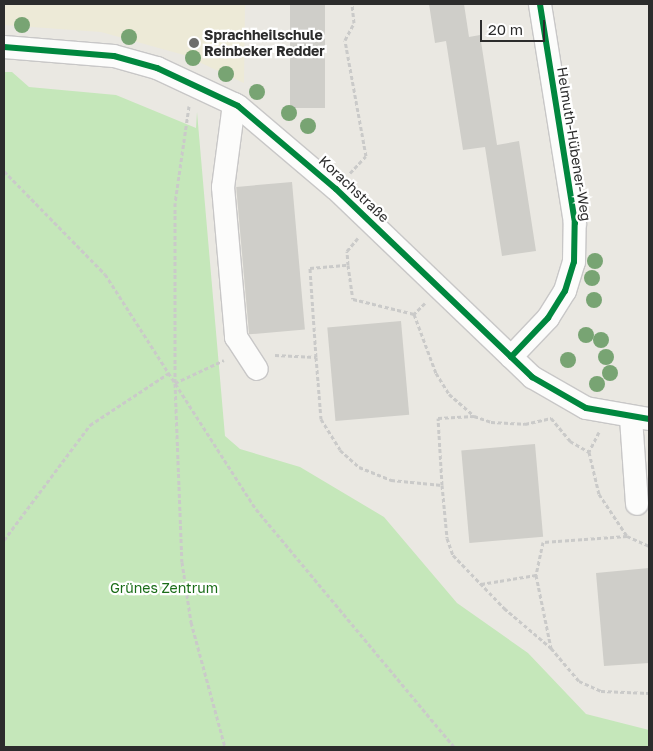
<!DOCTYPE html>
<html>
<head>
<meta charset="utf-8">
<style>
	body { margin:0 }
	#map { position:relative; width:653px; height:751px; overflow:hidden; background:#eae8e2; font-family:"Golos Text",sans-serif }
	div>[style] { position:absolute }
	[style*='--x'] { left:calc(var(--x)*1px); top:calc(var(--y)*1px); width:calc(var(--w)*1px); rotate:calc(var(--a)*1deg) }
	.education>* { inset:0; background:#edead7 }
	.green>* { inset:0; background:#c5e7ba }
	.building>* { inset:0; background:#cfcec9; transform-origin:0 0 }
	.path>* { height:3px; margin-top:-1.5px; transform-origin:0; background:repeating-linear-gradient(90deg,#cacac9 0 4px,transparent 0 6.5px) }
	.roads { filter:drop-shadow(1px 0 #c8c7c7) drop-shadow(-1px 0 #c8c7c7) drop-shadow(0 1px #c8c7c7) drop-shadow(0 -1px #c8c7c7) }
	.minor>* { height:22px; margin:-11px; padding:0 11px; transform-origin:11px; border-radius:11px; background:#fcfcfb }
	.cycleway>* { height:6px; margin:-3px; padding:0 3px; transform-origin:3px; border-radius:3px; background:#00873e }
	.trees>* { width:16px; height:16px; margin:-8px; border-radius:50%; background:#78a473 }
	.dots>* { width:14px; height:14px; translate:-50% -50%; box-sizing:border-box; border:2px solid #fff; border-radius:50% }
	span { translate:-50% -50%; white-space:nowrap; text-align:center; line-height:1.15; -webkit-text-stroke:4.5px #fff; paint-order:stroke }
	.poi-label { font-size:14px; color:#2c2c2c; font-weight:700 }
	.left { translate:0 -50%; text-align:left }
	.street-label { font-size:14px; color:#2c2c2c }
	.park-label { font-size:14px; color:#1b6d19 }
	.frame { position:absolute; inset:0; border:5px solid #2c2c2c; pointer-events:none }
	.scale { position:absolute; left:480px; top:20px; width:65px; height:22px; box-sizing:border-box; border:2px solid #2c2c2c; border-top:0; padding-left:6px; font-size:15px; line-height:18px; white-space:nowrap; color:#2c2c2c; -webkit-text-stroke:4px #fff; paint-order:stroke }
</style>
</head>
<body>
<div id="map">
	<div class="education">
		<i style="clip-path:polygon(4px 4px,245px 4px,244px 83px,184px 55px,101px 32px,4px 25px)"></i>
	</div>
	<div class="green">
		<i style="clip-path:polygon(4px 72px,12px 72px,29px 87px,116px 95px,196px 128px,197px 112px,225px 436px,240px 449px,300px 467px,384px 517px,457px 603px,528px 653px,586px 714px,649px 730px,649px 747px,4px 747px)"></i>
	</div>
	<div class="building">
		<i style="left:290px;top:4px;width:35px;height:104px"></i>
		<i style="clip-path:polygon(429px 4px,464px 4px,469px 37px,480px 35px,497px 145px,519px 141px,536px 251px,502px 256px,485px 147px,463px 150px,446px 41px,435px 43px)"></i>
		<i style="left:292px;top:182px;width:148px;height:56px;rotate:85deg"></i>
		<i style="left:401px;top:321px;width:94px;height:74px;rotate:85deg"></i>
		<i style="left:535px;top:444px;width:93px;height:74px;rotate:85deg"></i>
		<i style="clip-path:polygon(649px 568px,649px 663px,604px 666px,596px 573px)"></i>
	</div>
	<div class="path">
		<i style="--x:189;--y:106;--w:98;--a:98.2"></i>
		<i style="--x:175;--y:203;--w:180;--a:90"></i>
		<i style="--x:175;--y:383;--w:179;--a:87.8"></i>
		<i style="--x:182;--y:562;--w:61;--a:81.5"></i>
		<i style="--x:191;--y:622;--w:130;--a:74.8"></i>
		<i style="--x:4;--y:171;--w:144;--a:45.6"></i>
		<i style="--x:105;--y:274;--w:279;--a:57.3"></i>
		<i style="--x:256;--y:509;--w:310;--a:50.2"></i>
		<i style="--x:350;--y:173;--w:23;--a:-47"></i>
		<i style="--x:366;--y:156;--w:118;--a:-100.3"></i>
		<i style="--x:345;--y:40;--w:19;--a:-62"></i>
		<i style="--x:354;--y:23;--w:19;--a:-96"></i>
		<i style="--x:348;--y:265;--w:34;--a:82"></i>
		<i style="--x:353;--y:299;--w:63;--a:13.8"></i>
		<i style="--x:425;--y:303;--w:16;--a:135"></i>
		<i style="--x:414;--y:314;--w:63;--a:69.6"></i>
		<i style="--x:436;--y:373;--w:25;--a:58"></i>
		<i style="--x:449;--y:394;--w:33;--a:41"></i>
		<i style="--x:474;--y:416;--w:18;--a:19"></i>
		<i style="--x:491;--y:422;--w:34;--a:3"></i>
		<i style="--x:525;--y:424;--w:27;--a:-13"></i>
		<i style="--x:551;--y:418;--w:30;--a:50"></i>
		<i style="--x:570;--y:441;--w:22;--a:30"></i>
		<i style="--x:275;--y:355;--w:41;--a:2.8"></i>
		<i style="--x:316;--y:357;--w:62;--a:85.4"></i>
		<i style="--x:321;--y:419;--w:36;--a:58"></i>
		<i style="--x:340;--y:450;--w:25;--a:42"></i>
		<i style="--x:359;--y:467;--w:35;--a:22"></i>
		<i style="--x:391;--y:480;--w:51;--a:5.6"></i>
		<i style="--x:442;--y:485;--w:53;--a:84.6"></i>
		<i style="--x:447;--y:538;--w:18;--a:71"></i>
		<i style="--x:453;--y:555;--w:74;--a:46.1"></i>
		<i style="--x:504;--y:608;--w:62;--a:40.4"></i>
		<i style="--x:316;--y:357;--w:89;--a:-93.9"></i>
		<i style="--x:310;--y:268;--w:38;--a:-5"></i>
		<i style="--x:348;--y:265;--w:14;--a:-94"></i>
		<i style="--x:347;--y:251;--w:17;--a:-50"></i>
		<i style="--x:175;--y:383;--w:54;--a:-25.1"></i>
		<i style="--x:599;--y:432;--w:22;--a:117"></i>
		<i style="--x:589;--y:452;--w:43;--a:76.6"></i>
		<i style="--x:599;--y:494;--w:50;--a:56.3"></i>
		<i style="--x:627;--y:536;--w:24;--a:24"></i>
		<i style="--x:442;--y:485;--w:67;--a:-93.4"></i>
		<i style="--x:438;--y:418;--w:36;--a:-3"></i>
		<i style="--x:627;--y:536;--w:84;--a:175.9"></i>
		<i style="--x:543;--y:542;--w:34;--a:102"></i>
		<i style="--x:536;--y:575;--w:75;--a:78.4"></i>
		<i style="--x:551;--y:648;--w:43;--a:49.7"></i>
		<i style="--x:579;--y:681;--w:24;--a:24"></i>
		<i style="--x:601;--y:691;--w:48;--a:2.4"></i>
		<i style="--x:4;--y:540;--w:144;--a:-53.2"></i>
		<i style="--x:90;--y:425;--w:95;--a:-33.4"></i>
		<i style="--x:481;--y:584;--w:56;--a:-9.3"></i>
	</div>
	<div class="roads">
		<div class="minor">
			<i style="--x:4;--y:47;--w:110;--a:4.7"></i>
			<i style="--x:114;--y:56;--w:45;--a:15.6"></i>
			<i style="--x:157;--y:68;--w:89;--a:25.1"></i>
			<i style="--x:238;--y:106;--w:128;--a:40.3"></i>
			<i style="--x:336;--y:189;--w:272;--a:43.8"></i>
			<i style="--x:532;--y:377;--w:62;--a:29.9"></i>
			<i style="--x:586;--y:408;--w:64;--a:9.9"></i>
			<i style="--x:234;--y:104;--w:84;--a:97.5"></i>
			<i style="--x:223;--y:187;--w:151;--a:85"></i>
			<i style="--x:236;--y:337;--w:38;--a:57"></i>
			<i style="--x:511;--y:357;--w:54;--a:-46.5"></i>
			<i style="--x:548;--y:318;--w:32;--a:-58"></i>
			<i style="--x:565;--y:291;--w:30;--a:-73"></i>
			<i style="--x:574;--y:262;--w:39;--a:-89"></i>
			<i style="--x:575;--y:223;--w:222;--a:-99.1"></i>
			<i style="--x:631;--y:418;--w:86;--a:86"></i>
		</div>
	</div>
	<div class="cycleway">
		<i style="--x:4;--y:47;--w:110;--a:4.7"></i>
		<i style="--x:114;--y:56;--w:45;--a:15.6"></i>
		<i style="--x:157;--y:68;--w:89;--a:25.1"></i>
		<i style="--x:238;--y:106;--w:128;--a:40.3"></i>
		<i style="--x:336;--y:189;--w:272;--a:43.8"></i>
		<i style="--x:532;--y:377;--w:62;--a:29.9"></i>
		<i style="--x:586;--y:408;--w:64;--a:9.9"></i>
		<i style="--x:511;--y:357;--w:54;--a:-46.5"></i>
		<i style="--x:548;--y:318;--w:32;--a:-58"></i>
		<i style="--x:565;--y:291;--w:30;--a:-73"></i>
		<i style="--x:574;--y:262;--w:39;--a:-89"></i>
		<i style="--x:575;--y:223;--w:222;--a:-99.1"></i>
	</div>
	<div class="trees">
		<i style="left:22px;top:25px"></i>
		<i style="left:129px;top:37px"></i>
		<i style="left:193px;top:58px"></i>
		<i style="left:226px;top:74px"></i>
		<i style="left:257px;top:92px"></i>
		<i style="left:289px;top:113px"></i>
		<i style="left:308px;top:126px"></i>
		<i style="left:595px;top:261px"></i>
		<i style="left:592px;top:278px"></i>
		<i style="left:594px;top:300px"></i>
		<i style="left:586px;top:335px"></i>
		<i style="left:601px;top:340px"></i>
		<i style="left:606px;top:357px"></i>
		<i style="left:568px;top:360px"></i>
		<i style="left:610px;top:373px"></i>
		<i style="left:597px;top:384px"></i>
	</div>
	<div class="dots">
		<i style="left:194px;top:43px;background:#6e6e6c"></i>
	</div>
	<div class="poi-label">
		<span class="left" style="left:204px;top:43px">Sprachheilschule<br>Reinbeker Redder</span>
	</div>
	<div class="street-label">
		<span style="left:574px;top:144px;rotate:81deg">Helmuth-Hübener-Weg</span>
		<span style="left:354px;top:189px;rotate:43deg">Korachstraße</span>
	</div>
	<div class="park-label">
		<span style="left:164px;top:588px">Grünes Zentrum</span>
	</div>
	<div class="frame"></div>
	<div class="scale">20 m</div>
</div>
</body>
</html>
